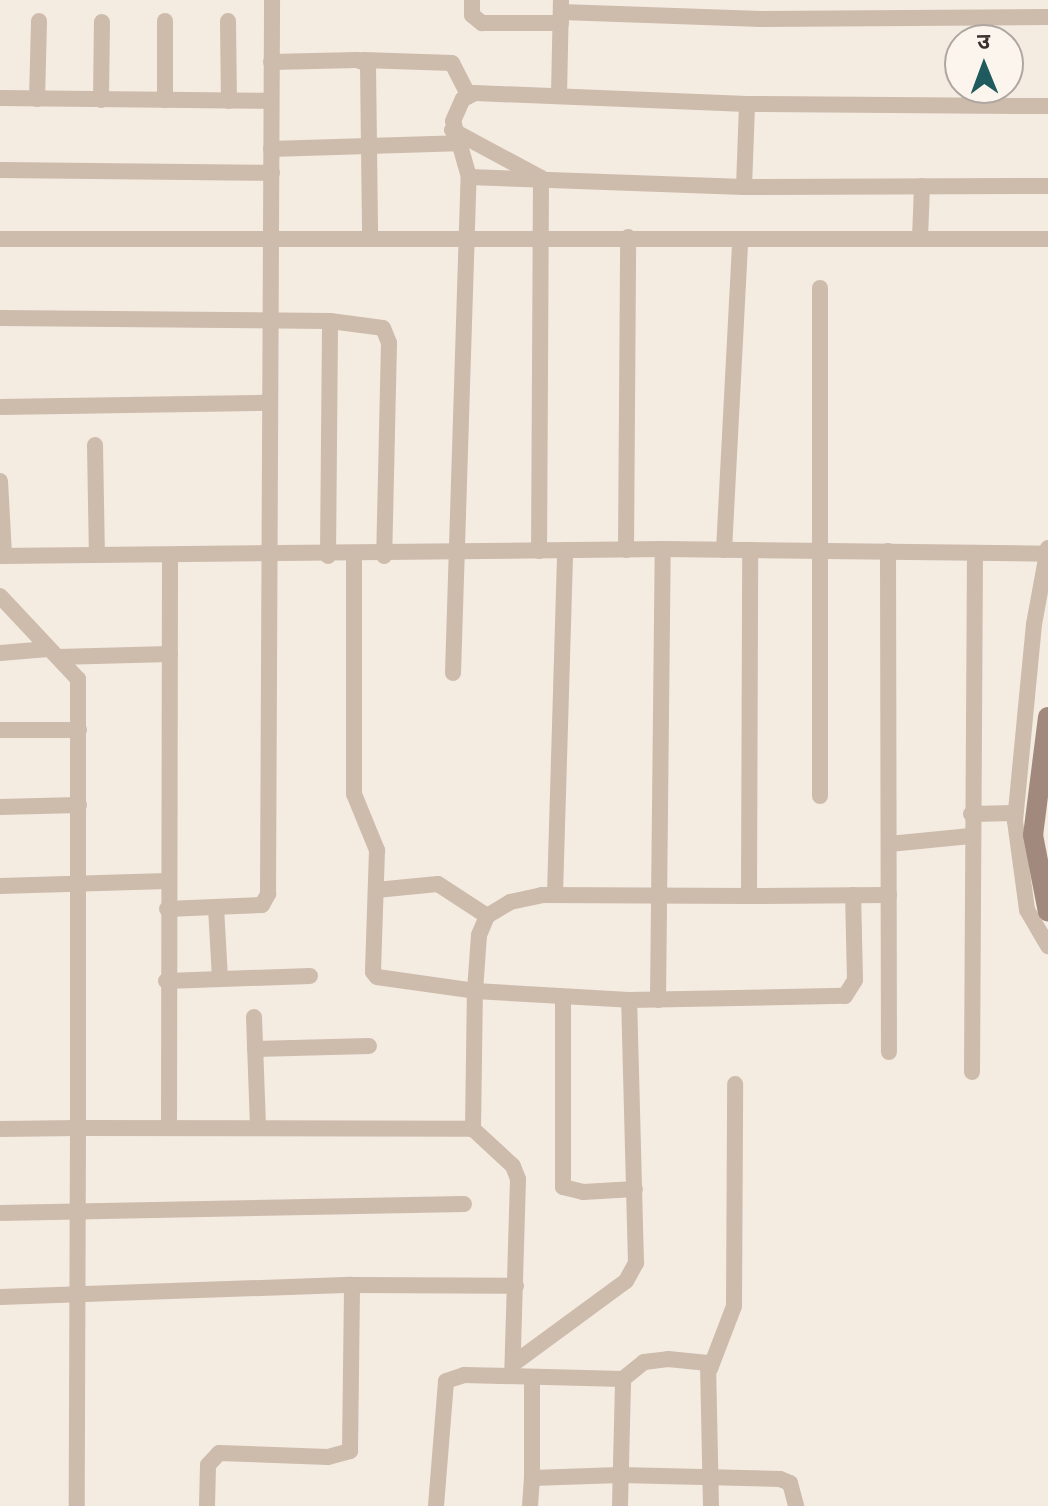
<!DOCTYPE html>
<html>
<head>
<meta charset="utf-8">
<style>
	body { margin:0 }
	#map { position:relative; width:1048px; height:1506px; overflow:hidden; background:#f4ebe1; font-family:Signika,"Noto Sans Devanagari",sans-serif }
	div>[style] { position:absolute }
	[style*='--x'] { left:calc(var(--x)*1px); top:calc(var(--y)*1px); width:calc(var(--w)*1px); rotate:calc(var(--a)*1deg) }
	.street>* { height:16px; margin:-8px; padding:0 8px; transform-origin:8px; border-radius:8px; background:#cdbbac }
	.secondary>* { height:20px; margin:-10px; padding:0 10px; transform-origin:10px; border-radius:10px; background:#a18a7d }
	span { translate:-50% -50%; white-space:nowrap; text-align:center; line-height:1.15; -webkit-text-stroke:7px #fbf5ee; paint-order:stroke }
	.north { position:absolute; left:944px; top:24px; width:80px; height:80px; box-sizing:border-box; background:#fbf5ee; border:2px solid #aea6a0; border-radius:50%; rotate:359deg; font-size:22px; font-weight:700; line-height:32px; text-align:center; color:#3b302b }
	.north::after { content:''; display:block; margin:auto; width:28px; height:36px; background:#1f5a5e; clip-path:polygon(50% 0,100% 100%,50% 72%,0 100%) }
</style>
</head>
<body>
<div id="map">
	<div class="street">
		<i style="--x:472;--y:0;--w:15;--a:90"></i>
		<i style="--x:472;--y:15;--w:13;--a:39"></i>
		<i style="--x:482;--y:23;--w:79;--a:0"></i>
		<i style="--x:561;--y:12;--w:200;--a:2"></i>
		<i style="--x:761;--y:19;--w:287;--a:-0.4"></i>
		<i style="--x:165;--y:21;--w:79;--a:90"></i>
		<i style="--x:228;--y:21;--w:80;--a:89.3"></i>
		<i style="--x:363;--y:60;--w:89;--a:1.9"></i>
		<i style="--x:452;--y:63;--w:37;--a:63"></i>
		<i style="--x:271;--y:62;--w:86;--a:-1.3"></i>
		<i style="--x:357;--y:60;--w:12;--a:20"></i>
		<i style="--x:368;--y:64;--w:172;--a:89.3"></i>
		<i style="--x:559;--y:95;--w:95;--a:-88.8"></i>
		<i style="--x:0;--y:98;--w:271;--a:0.6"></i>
		<i style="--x:37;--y:99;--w:78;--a:-88.5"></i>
		<i style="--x:101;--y:100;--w:78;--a:-89.3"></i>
		<i style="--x:452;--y:130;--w:101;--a:28.3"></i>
		<i style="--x:541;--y:178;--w:373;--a:90.3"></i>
		<i style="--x:271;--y:149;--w:186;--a:-1.8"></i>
		<i style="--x:0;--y:170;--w:272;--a:0.6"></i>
		<i style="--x:469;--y:177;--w:58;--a:-105.9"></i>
		<i style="--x:453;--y:121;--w:24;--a:-66"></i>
		<i style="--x:463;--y:99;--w:13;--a:-27"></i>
		<i style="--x:475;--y:93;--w:272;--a:2.3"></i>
		<i style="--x:747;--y:104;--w:301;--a:0.4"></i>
		<i style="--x:744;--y:187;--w:83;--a:-87.9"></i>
		<i style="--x:920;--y:238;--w:52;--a:-87.8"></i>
		<i style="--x:0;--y:239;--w:1048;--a:0"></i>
		<i style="--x:820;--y:288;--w:508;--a:90"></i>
		<i style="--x:0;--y:318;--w:330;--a:0.5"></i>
		<i style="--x:330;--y:321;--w:53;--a:7.5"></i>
		<i style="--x:383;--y:328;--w:16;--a:68"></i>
		<i style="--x:389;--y:343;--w:213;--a:91.3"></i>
		<i style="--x:0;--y:407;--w:268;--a:-0.9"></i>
		<i style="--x:95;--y:445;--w:110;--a:89"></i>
		<i style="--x:0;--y:481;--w:73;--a:86.9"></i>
		<i style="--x:1048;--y:548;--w:77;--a:100.4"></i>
		<i style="--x:1034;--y:624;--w:198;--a:95.5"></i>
		<i style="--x:1015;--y:821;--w:90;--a:82.3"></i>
		<i style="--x:1027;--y:910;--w:42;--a:59.7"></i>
		<i style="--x:626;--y:550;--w:313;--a:-89.6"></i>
		<i style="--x:724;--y:550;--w:310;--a:-87"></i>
		<i style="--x:888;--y:551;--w:501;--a:89.89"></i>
		<i style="--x:0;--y:556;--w:663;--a:-0.6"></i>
		<i style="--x:663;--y:549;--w:385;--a:0.7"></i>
		<i style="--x:328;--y:556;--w:235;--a:-89.5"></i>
		<i style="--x:354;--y:556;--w:238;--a:90"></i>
		<i style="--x:354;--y:794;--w:61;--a:67.7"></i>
		<i style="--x:377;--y:850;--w:122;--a:91.9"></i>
		<i style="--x:373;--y:972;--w:6;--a:51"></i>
		<i style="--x:377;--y:977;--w:99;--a:8.1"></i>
		<i style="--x:475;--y:991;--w:154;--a:3.3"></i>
		<i style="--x:0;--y:596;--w:114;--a:46.8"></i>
		<i style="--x:78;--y:679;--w:449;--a:90"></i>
		<i style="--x:78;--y:1128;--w:395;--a:0.1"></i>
		<i style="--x:473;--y:1129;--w:54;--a:42.8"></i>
		<i style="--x:513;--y:1166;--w:14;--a:69"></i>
		<i style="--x:518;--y:1179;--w:197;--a:91.7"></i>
		<i style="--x:0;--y:653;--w:48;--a:-4.8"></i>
		<i style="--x:58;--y:657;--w:112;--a:-1.5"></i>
		<i style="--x:453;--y:673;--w:496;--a:-88.2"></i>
		<i style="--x:469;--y:177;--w:275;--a:2.1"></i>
		<i style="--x:744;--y:187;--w:304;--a:-0.2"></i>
		<i style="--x:0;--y:730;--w:79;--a:0"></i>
		<i style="--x:0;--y:807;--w:79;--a:-1.5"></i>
		<i style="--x:971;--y:814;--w:44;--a:-1.3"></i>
		<i style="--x:889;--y:844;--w:82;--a:-5.6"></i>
		<i style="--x:0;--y:886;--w:167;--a:-1.7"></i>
		<i style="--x:376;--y:890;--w:62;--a:-5.5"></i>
		<i style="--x:438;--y:884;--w:59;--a:33.1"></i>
		<i style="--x:555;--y:894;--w:344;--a:-88.3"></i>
		<i style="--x:749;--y:896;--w:140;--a:-0.4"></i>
		<i style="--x:216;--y:907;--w:72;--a:86.8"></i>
		<i style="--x:167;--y:909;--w:95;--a:-2.4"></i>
		<i style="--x:262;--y:905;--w:13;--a:-61"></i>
		<i style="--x:268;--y:894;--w:894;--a:-89.74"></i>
		<i style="--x:166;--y:981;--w:144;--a:-2"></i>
		<i style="--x:563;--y:999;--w:188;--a:90"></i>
		<i style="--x:563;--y:1187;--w:21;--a:14"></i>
		<i style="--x:583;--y:1192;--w:52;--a:-3.3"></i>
		<i style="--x:658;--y:1000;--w:451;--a:-89.4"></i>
		<i style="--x:254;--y:1017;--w:108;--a:87.9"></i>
		<i style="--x:255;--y:1049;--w:114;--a:-1.5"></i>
		<i style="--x:972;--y:1072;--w:519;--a:-89.67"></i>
		<i style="--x:169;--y:1128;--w:573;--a:-89.9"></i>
		<i style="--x:0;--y:1129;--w:78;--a:-0.7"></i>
		<i style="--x:78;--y:1128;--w:378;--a:90.2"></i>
		<i style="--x:473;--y:1129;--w:138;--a:-89.2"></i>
		<i style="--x:475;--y:991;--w:56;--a:-85.9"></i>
		<i style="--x:479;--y:935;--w:21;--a:-67"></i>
		<i style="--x:487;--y:916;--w:27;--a:-31"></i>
		<i style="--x:510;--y:902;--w:33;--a:-12"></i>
		<i style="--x:542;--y:895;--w:207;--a:0.3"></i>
		<i style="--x:749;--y:896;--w:346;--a:-89.8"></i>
		<i style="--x:0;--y:1213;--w:464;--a:-1.1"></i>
		<i style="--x:0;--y:1297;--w:352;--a:-2"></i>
		<i style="--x:352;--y:1285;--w:164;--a:0.3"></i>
		<i style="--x:513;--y:1364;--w:140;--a:-36.3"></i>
		<i style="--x:626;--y:1281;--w:21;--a:-61"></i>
		<i style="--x:636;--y:1263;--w:263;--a:-91.5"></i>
		<i style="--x:629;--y:1000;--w:216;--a:-1.1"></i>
		<i style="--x:845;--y:996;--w:19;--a:-58"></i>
		<i style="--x:855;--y:980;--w:85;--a:-91.3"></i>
		<i style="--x:710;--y:1369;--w:67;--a:-69.1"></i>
		<i style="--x:734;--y:1306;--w:222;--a:-89.7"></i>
		<i style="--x:532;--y:1478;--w:101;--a:-90"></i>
		<i style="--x:207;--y:1506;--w:41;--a:-88.6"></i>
		<i style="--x:208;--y:1465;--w:16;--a:-47"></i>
		<i style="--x:219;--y:1453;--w:109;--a:2.1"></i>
		<i style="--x:328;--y:1457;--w:23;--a:-15"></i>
		<i style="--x:350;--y:1451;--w:166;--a:-89.3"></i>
		<i style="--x:436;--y:1506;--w:125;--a:-85.4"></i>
		<i style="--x:446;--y:1381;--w:19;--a:-18"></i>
		<i style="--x:464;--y:1375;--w:159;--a:1.4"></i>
		<i style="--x:623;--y:1379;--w:27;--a:-39"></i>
		<i style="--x:644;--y:1362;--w:24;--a:-7"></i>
		<i style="--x:668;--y:1359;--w:40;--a:5.7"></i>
		<i style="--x:708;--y:1363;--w:143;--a:88.8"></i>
		<i style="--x:530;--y:1506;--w:28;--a:-86"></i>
		<i style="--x:532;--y:1478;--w:88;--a:-2"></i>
		<i style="--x:620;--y:1475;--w:160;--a:1.4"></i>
		<i style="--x:780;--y:1479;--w:11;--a:22"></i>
		<i style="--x:790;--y:1483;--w:24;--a:75"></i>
		<i style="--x:620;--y:1506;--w:127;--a:-88.6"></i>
	</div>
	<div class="secondary">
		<i style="--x:1048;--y:717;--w:119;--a:97.2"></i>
		<i style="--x:1033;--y:835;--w:78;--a:79"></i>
	</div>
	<div class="north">उ</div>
</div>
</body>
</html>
